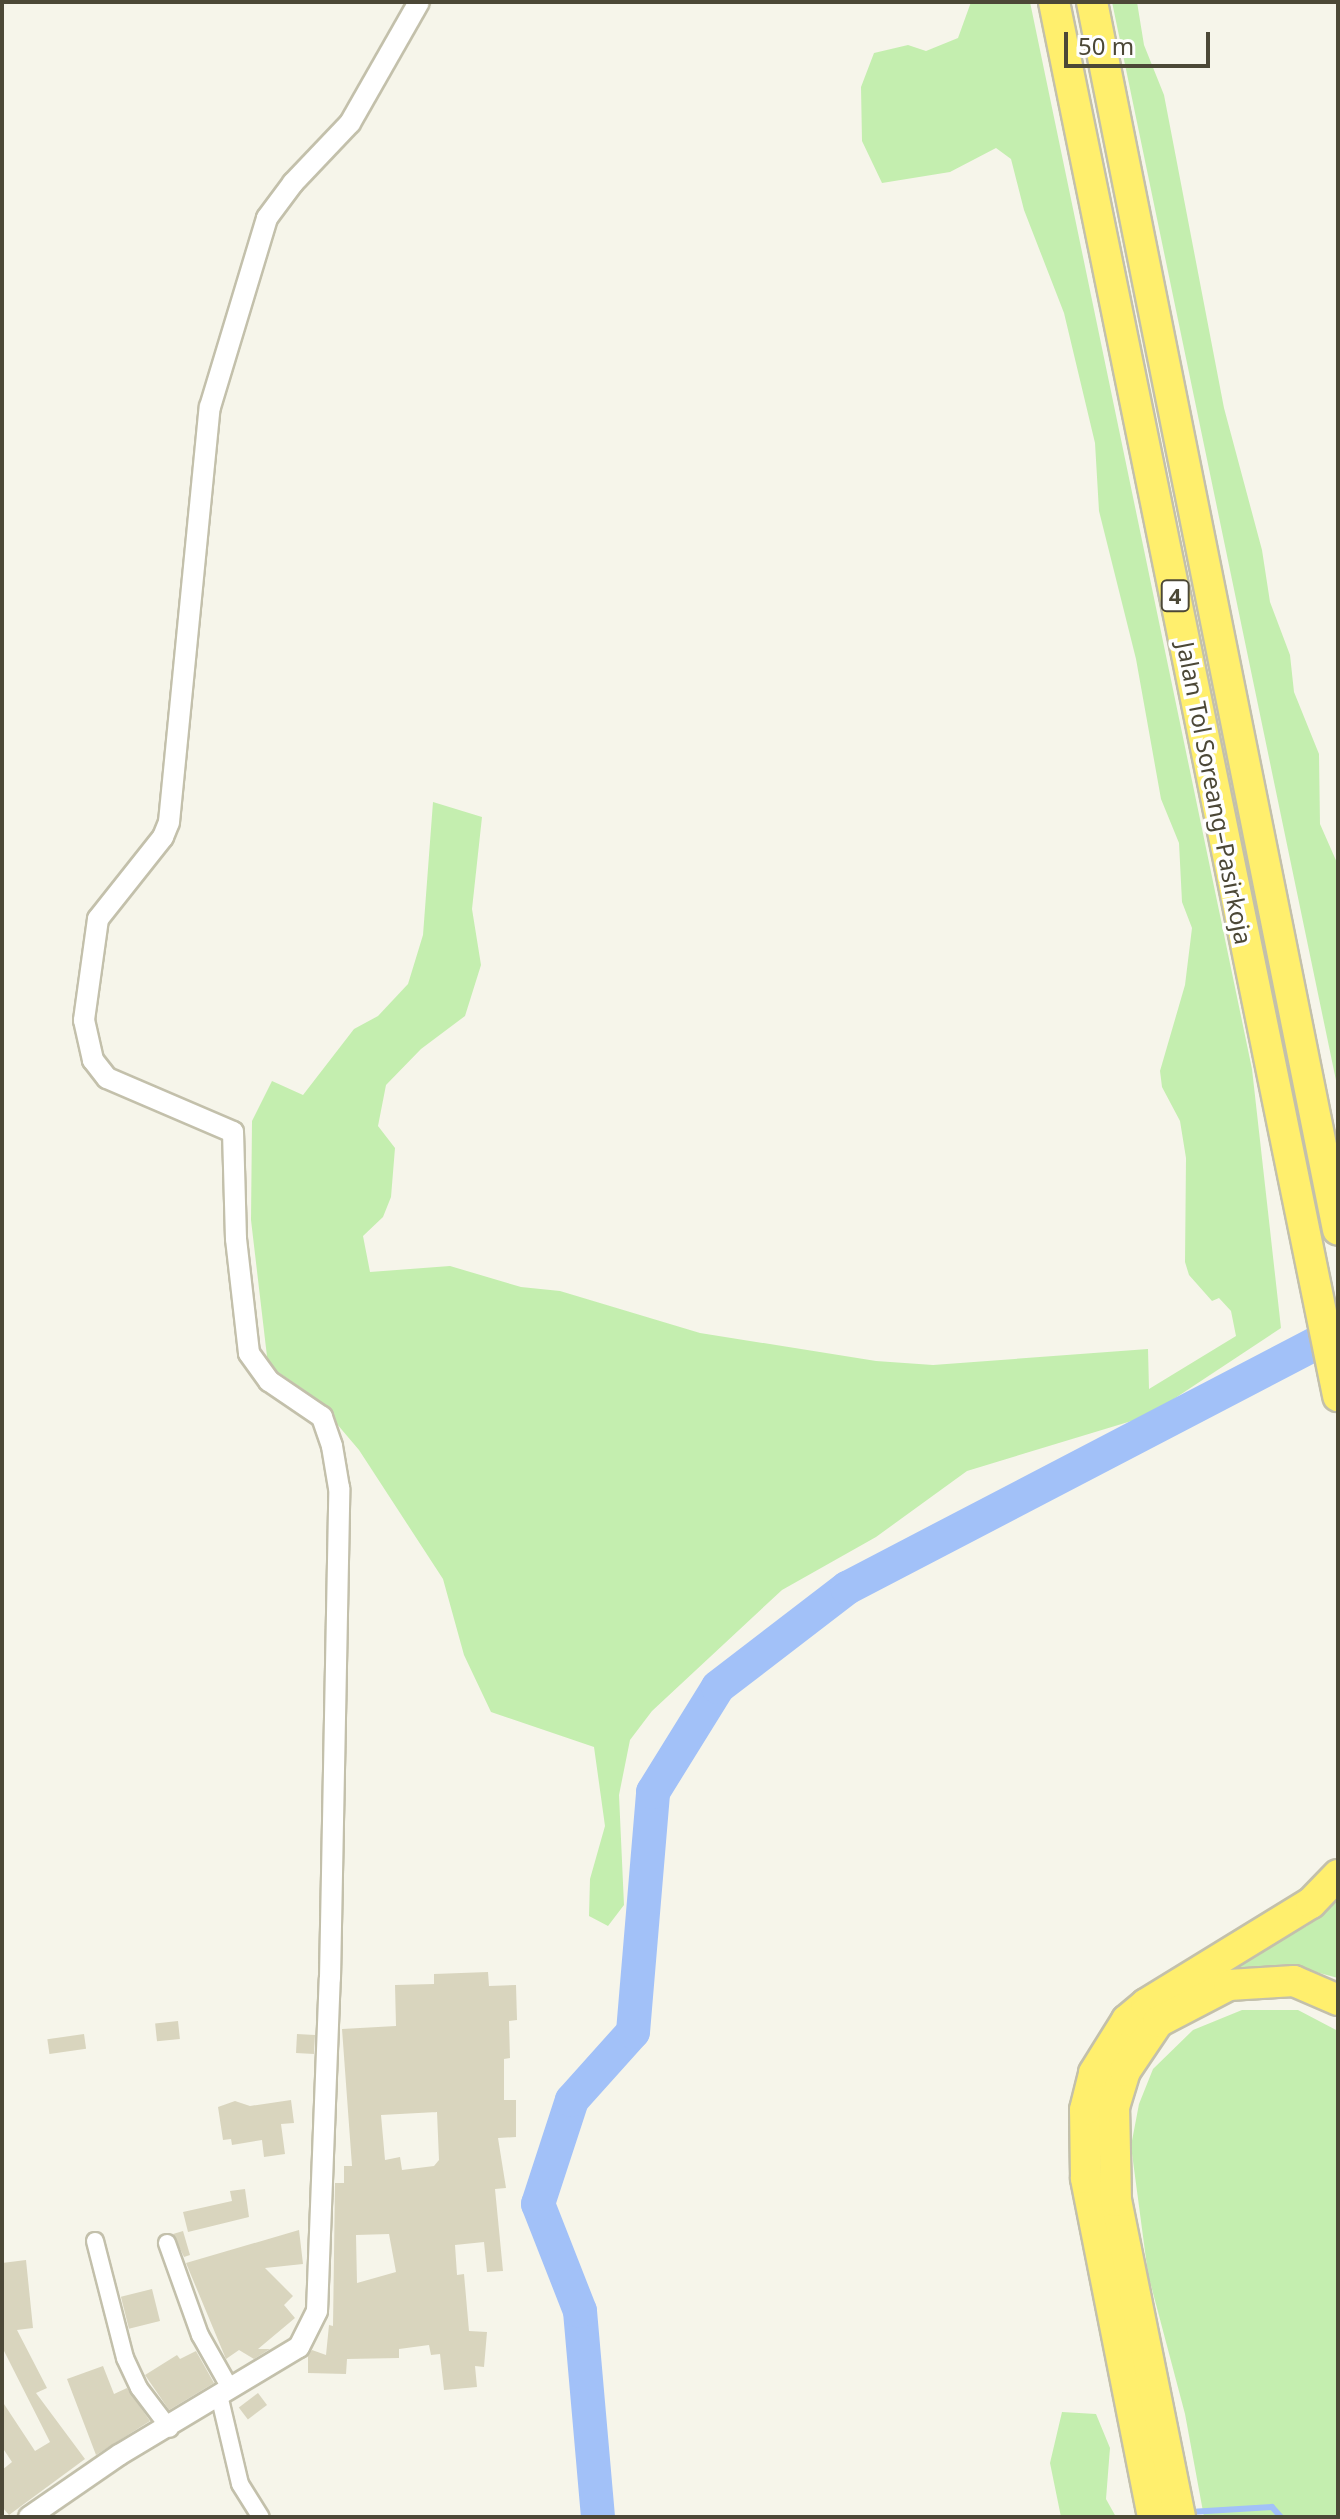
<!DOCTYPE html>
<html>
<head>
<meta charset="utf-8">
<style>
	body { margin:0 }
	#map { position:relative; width:1340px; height:2519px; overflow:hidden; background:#f6f5ea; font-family:"Noto Sans",sans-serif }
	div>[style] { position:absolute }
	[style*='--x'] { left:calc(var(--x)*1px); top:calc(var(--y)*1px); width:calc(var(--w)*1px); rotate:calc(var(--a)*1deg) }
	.green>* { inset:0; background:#c4eeaf }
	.stream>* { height:6px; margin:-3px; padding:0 3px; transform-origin:3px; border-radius:3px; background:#a2c1f8 }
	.river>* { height:34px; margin:-17px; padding:0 17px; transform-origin:17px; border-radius:17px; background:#a2c1f8 }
	.building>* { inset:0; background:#d9d5be; transform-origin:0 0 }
	.roads { filter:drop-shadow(2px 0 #c3c0ab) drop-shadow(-2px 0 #c3c0ab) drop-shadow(0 2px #c3c0ab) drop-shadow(0 -2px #c3c0ab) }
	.minor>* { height:16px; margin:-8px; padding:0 8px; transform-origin:8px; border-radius:8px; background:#fff }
	.tertiary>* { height:20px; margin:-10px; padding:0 10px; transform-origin:10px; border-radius:10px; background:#fff }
	.motorway>* { height:30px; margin:-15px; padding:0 15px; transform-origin:15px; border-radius:15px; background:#ffef6d }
	span { translate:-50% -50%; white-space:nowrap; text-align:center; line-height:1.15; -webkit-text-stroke:7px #fff; paint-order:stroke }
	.shield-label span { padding:2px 6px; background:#fff; border:2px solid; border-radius:6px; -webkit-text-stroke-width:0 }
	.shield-label { font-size:22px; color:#4c4837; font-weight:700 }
	.street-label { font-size:24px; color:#4c4837 }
	.frame { position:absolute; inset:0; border:4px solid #4c4837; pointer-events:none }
	.scale { position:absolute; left:1064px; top:32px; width:146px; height:36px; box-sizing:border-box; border:4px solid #4c4837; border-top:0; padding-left:10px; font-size:24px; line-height:28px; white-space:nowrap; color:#4c4837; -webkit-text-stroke:6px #fff; paint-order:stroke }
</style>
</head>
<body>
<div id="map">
	<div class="green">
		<i style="clip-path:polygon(971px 2px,1030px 2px,1252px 1069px,1281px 1328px,1148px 1416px,967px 1471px,876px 1537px,782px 1590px,652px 1711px,630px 1740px,619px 1795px,624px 1905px,608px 1926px,589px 1916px,590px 1879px,605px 1826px,594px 1747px,491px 1712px,464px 1655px,443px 1579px,359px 1450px,314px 1397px,268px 1365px,251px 1220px,252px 1121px,272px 1081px,303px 1095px,354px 1029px,378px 1016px,408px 984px,423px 935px,433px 802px,482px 817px,472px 909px,481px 965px,465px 1016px,421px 1049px,386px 1085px,378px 1126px,395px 1148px,391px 1197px,383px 1217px,363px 1236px,370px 1272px,450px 1266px,521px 1287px,560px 1291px,700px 1333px,876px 1361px,933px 1365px,1148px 1349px,1149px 1389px,1236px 1336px,1231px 1311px,1219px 1298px,1212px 1301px,1189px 1275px,1185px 1262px,1186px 1158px,1180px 1121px,1162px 1087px,1160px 1071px,1185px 985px,1192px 928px,1182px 902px,1179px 843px,1161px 799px,1136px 659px,1099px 511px,1095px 443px,1064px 313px,1024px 210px,1011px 159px,996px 148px,950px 172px,882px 183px,862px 141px,861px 87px,874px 53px,908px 45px,926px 51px,958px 38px)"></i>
		<i style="clip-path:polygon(1112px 2px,1137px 2px,1144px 45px,1164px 95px,1224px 408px,1262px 550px,1270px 602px,1290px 655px,1294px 692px,1319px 754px,1320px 824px,1338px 865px,1338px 1090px)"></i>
		<i style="clip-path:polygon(1338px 1898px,1338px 1978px,1286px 1964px,1248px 1969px,1184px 1992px,1307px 1926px)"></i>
		<i style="clip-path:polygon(1242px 2010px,1298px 2010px,1338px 2031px,1338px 2517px,1204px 2517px,1185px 2414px,1148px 2274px,1131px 2146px,1139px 2104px,1153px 2069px,1193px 2030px)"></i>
		<i style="clip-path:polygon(1062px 2412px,1096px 2414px,1110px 2448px,1106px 2499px,1116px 2517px,1061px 2517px,1050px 2463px)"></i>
	</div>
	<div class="stream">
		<i style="--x:1190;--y:2512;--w:82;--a:-3.5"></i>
		<i style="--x:1272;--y:2507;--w:13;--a:48"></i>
	</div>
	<div class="river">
		<i style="--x:598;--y:2517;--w:207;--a:-95"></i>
		<i style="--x:580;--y:2311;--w:115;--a:-111.4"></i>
		<i style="--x:538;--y:2204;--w:109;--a:-71.9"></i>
		<i style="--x:572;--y:2100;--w:91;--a:-48.1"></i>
		<i style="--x:633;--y:2032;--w:241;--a:-85.2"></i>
		<i style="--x:653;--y:1792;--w:123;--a:-58.2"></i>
		<i style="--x:718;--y:1687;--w:163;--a:-37.5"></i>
		<i style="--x:847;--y:1588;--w:554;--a:-27.54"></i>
	</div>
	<div class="building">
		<i style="clip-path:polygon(evenodd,488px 1972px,489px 1986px,516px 1985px,517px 2020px,509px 2021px,510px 2058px,504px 2059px,504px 2100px,516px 2100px,516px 2137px,498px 2138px,506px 2188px,495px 2189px,503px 2271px,487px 2272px,484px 2242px,455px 2245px,457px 2275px,464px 2274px,469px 2331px,487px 2332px,484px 2367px,475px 2366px,477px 2387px,444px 2390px,440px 2354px,431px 2355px,429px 2345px,399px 2349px,399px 2358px,347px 2359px,346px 2374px,308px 2373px,308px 2355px,312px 2350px,326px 2355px,329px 2325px,333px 2326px,335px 2183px,344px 2183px,344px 2166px,352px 2166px,342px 2029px,396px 2026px,395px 1985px,434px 1984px,434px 1974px,488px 1972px,437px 2112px,439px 2160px,434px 2166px,402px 2170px,400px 2157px,385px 2160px,381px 2115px,437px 2112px,488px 1972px,389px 2234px,396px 2272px,357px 2283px,356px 2235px,389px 2234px)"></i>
		<i style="left:178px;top:2021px;width:18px;height:23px;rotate:84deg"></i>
		<i style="left:84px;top:2034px;width:15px;height:37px;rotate:82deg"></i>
		<i style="left:297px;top:2034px;width:18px;height:19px;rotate:3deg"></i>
		<i style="clip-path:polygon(291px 2100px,294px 2123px,281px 2124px,285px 2154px,264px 2157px,262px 2140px,232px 2145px,231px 2139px,223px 2140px,218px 2107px,235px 2101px,250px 2106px)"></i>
		<i style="clip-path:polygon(245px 2189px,249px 2217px,188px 2232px,183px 2212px,232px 2201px,230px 2191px)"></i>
		<i style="clip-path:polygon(299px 2230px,303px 2264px,265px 2268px,293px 2296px,284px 2305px,295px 2318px,258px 2349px,270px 2349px,254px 2359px,239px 2350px,226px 2359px,186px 2263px)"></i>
		<i style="clip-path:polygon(183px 2231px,190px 2255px,184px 2257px,173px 2234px)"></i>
		<i style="clip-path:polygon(26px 2260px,33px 2328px,17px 2330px,47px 2388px,36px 2393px,85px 2459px,9px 2515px,2px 2507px,2px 2470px,12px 2462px,2px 2447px,2px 2401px,35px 2451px,50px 2442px,2px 2347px,2px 2263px)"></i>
		<i style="left:152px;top:2289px;width:33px;height:32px;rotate:76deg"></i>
		<i style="clip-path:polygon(196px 2351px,214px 2383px,169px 2410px,145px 2375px,177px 2355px,180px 2359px)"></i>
		<i style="clip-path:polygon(103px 2366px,114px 2394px,127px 2388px,150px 2421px,96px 2455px,67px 2379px)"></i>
		<i style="left:258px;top:2393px;width:15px;height:24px;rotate:53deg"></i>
	</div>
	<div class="roads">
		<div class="minor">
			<i style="--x:95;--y:2241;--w:121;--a:75.6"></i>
			<i style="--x:125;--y:2358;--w:33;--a:65"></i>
			<i style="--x:139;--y:2388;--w:51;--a:52.9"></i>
			<i style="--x:167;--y:2243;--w:98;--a:70.3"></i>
			<i style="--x:200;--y:2335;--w:61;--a:60.5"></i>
			<i style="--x:219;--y:2395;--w:91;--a:76.7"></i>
			<i style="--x:240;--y:2484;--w:39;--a:58"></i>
		</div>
		<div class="tertiary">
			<i style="--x:29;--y:2517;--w:109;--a:-34.6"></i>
			<i style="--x:119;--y:2455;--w:210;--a:-31"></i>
			<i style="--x:299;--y:2347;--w:40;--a:-63.4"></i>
			<i style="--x:317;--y:2311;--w:333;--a:-87.8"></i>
			<i style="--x:330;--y:1978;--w:490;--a:-88.9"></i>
			<i style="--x:339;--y:1488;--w:43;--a:-99.5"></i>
			<i style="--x:332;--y:1446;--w:31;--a:-109"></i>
			<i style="--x:322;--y:1417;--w:64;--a:-145.8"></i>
			<i style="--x:269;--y:1381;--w:34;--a:-126"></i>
			<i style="--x:249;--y:1353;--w:115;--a:-96.5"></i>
			<i style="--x:236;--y:1239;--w:107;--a:-91.6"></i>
			<i style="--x:233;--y:1132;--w:137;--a:-156.8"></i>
			<i style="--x:107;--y:1078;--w:23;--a:-128"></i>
			<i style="--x:93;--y:1060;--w:41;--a:-102.7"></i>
			<i style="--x:84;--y:1020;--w:102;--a:-82.1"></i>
			<i style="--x:98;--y:919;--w:105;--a:-51.6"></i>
			<i style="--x:163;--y:837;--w:16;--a:-68"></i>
			<i style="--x:169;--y:822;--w:417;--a:-84.4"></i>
			<i style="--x:210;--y:407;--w:197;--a:-73.2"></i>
			<i style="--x:267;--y:218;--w:44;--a:-53.4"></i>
			<i style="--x:293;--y:183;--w:83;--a:-46.5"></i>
			<i style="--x:350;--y:123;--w:139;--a:-60.3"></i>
		</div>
		<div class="motorway">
			<i style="--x:1054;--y:2;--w:1423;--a:78.48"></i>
			<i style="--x:1092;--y:2;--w:1252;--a:78.67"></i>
			<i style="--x:1153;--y:2517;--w:346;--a:-101.2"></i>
			<i style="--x:1086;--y:2178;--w:68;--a:-90.8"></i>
			<i style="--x:1085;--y:2110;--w:38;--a:-76"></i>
			<i style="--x:1094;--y:2073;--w:62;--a:-58.1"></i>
			<i style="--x:1127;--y:2020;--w:25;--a:-40"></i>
			<i style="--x:1146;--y:2004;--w:193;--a:-31.5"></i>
			<i style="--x:1311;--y:1903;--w:39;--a:-46"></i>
			<i style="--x:1180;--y:2517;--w:322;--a:-101.4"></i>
			<i style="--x:1116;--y:2201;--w:94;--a:-91.2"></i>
			<i style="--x:1114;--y:2107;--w:38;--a:-73"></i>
			<i style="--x:1125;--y:2071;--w:59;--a:-56"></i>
			<i style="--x:1158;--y:2022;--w:80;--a:-27.5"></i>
			<i style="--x:1229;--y:1985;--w:65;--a:-3.5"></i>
			<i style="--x:1294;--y:1981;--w:48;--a:23.4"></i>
		</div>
	</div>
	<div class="shield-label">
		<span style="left:1175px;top:596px">4</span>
	</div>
	<div class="street-label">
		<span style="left:1215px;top:793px;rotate:79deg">Jalan Tol Soreang–Pasirkoja</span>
	</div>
	<div class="frame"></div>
	<div class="scale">50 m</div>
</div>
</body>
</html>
